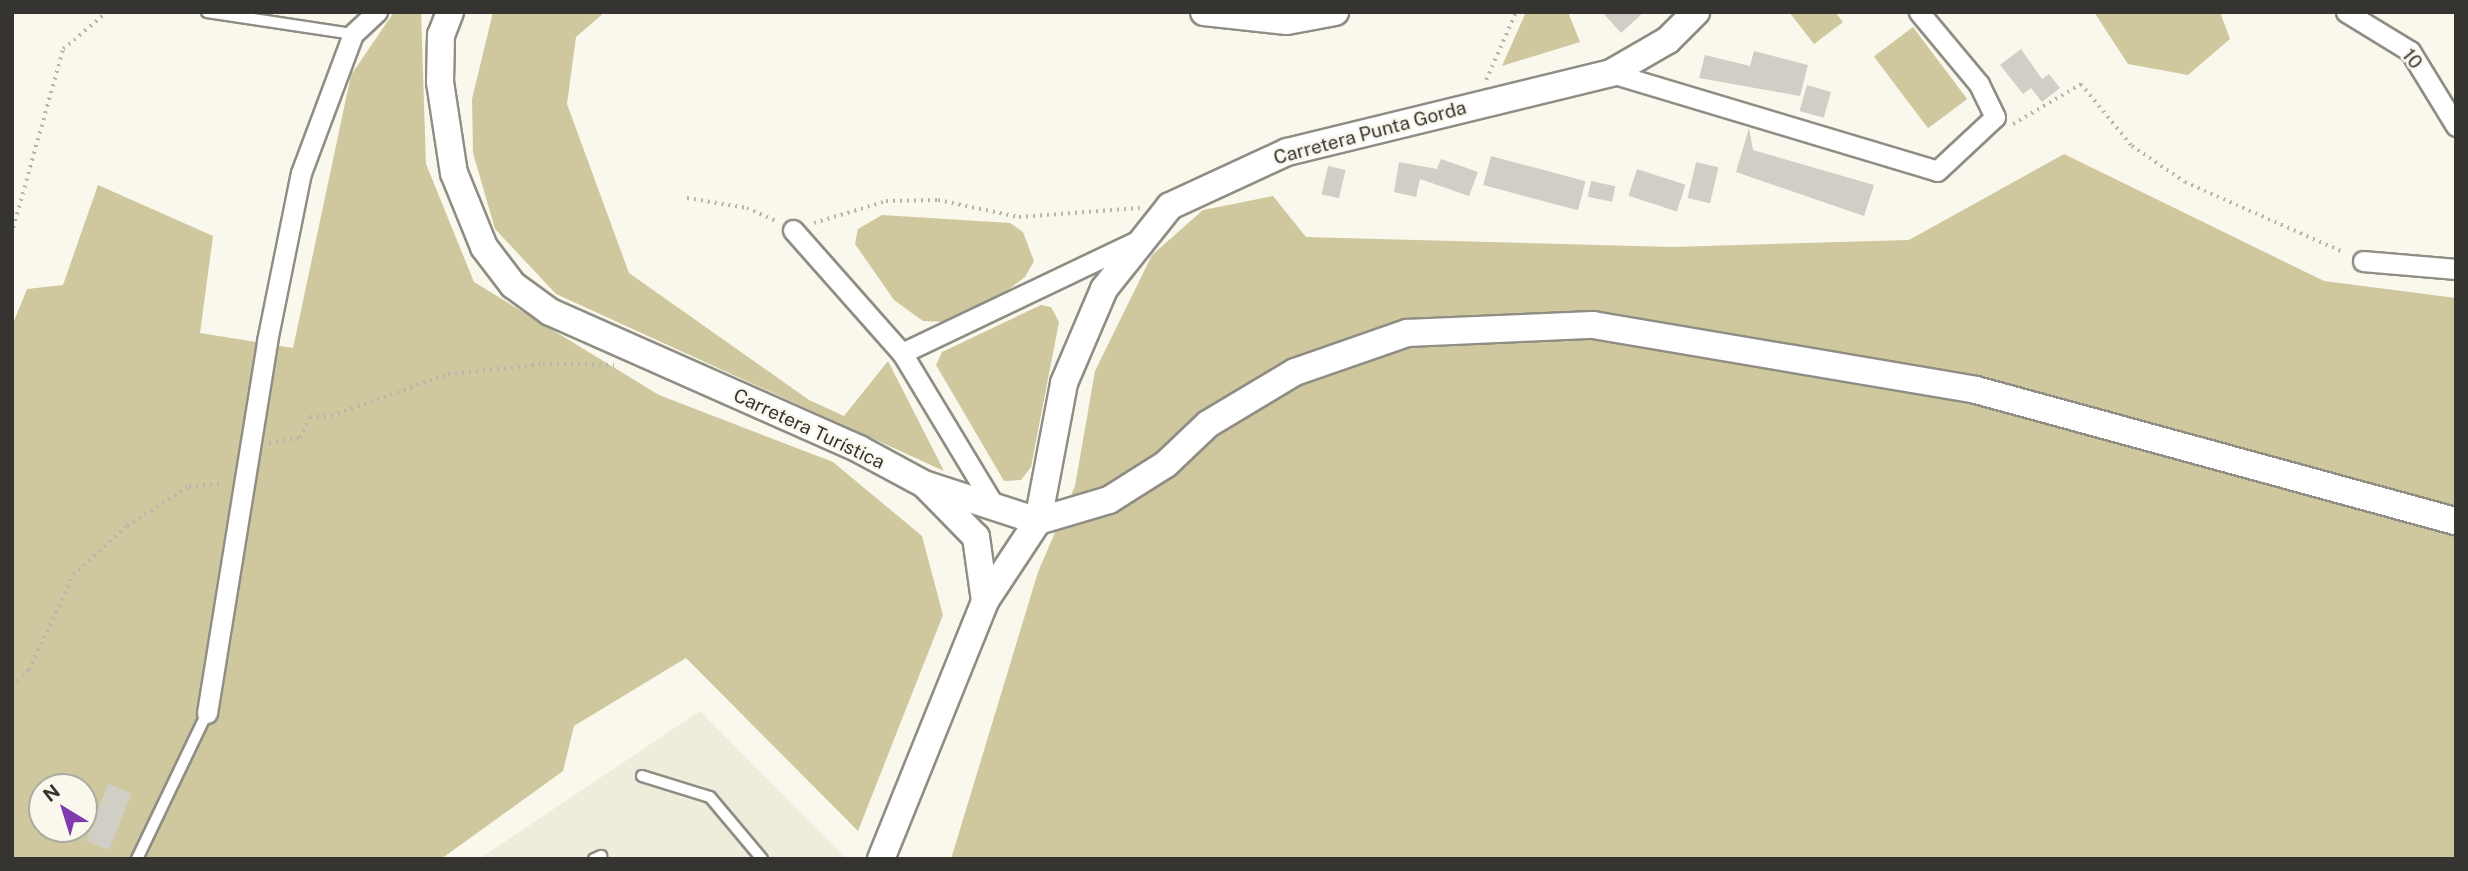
<!DOCTYPE html>
<html>
<head>
<meta charset="utf-8">
<style>
	body { margin:0 }
	#map { position:relative; width:2468px; height:871px; overflow:hidden; background:#faf8ed; font-family:"Public Sans",sans-serif }
	div>[style] { position:absolute }
	[style*='--x'] { left:calc(var(--x)*1px); top:calc(var(--y)*1px); width:calc(var(--w)*1px); rotate:calc(var(--a)*1deg) }
	.built>* { inset:0; background:#efecdb }
	.green>* { inset:0; background:#cfc79e; transform-origin:0 0 }
	.building>* { inset:0; background:#d1cfc5; transform-origin:0 0 }
	.path>* { height:3.5px; margin-top:-1.75px; transform-origin:0; background:repeating-linear-gradient(90deg,#b7b6ad 0 2px,transparent 0 7px) }
	.roads { filter:drop-shadow(2px 0 #8f8d84) drop-shadow(-2px 0 #8f8d84) drop-shadow(0 2px #8f8d84) drop-shadow(0 -2px #8f8d84) }
	.service>* { height:10px; margin:-5px; padding:0 5px; transform-origin:5px; border-radius:5px; background:#fff }
	.minor>* { height:19px; margin:-9.5px; padding:0 9.5px; transform-origin:9.5px; border-radius:9.5px; background:#fff }
	.secondary>* { height:26px; margin:-13px; padding:0 13px; transform-origin:13px; border-radius:13px; background:#fff }
	span { translate:-50% -50%; white-space:nowrap; text-align:center; line-height:1.15; -webkit-text-stroke:5px #faf8ed; paint-order:stroke }
	.street-label { font-size:19px; color:#353430 }
	.frame { position:absolute; inset:0; border:14px solid #353430; pointer-events:none }
	.north { position:absolute; left:28px; top:773px; width:70px; height:70px; box-sizing:border-box; background:#faf8ed; border:2px solid #abaaa1; border-radius:50%; rotate:322deg; font-size:19px; font-weight:700; line-height:28px; text-align:center; color:#353430 }
	.north::after { content:''; display:block; margin:auto; width:24px; height:32px; background:#7f3baf; clip-path:polygon(50% 0,100% 100%,50% 72%,0 100%) }
</style>
</head>
<body>
<div id="map">
	<div class="built">
		<i style="clip-path:polygon(700px 711px,847px 859px,479px 859px)"></i>
	</div>
	<div class="green">
		<i style="clip-path:polygon(evenodd,394px 12px,421px 12px,426px 164px,474px 282px,659px 395px,833px 462px,922px 536px,943px 615px,858px 831px,686px 658px,574px 726px,563px 771px,441px 859px,12px 859px,12px 326px,27px 289px,63px 285px,98px 185px,213px 236px,200px 333px,293px 348px,351px 75px,394px 12px,42px 787px,84px 787px,84px 829px,42px 829px,42px 787px)"></i>
		<i style="clip-path:polygon(493px 12px,605px 12px,576px 37px,567px 104px,629px 273px,809px 400px,844px 416px,888px 361px,944px 471px,556px 294px,495px 229px,473px 153px,472px 99px)"></i>
		<i style="clip-path:polygon(1526px 12px,1568px 12px,1580px 42px,1502px 66px)"></i>
		<i style="clip-path:polygon(1789px 12px,1835px 12px,1843px 22px,1814px 44px)"></i>
		<i style="clip-path:polygon(2094px 12px,2220px 12px,2230px 39px,2188px 75px,2128px 64px)"></i>
		<i style="left:1913px;top:27px;width:90px;height:49px;rotate:53deg"></i>
		<i style="clip-path:polygon(2064px 154px,2324px 281px,2456px 298px,2456px 859px,951px 859px,1038px 572px,1075px 486px,1095px 371px,1152px 255px,1203px 210px,1273px 196px,1306px 237px,1672px 247px,1909px 240px)"></i>
		<i style="clip-path:polygon(882px 215px,1010px 223px,1023px 232px,1034px 261px,1025px 277px,995px 300px,946px 322px,923px 321px,894px 300px,855px 244px,858px 229px)"></i>
		<i style="clip-path:polygon(1041px 305px,1051px 307px,1059px 322px,1031px 467px,1021px 480px,1004px 481px,936px 365px,942px 352px)"></i>
	</div>
	<div class="building">
		<i style="clip-path:polygon(1602px 12px,1644px 12px,1621px 33px)"></i>
		<i style="clip-path:polygon(2021px 49px,2042px 79px,2049px 74px,2060px 88px,2042px 102px,2031px 88px,2023px 94px,2000px 65px)"></i>
		<i style="clip-path:polygon(1754px 51px,1808px 65px,1800px 96px,1699px 78px,1705px 55px,1750px 66px)"></i>
		<i style="left:1807px;top:85px;width:25px;height:27px;rotate:16deg"></i>
		<i style="clip-path:polygon(1749px 128px,1753px 150px,1874px 185px,1864px 216px,1736px 172px)"></i>
		<i style="left:1491px;top:156px;width:98px;height:30px;rotate:15deg"></i>
		<i style="clip-path:polygon(1441px 159px,1478px 172px,1469px 196px,1420px 179px,1416px 197px,1394px 192px,1399px 162px,1437px 169px)"></i>
		<i style="left:1696px;top:162px;width:23px;height:37px;rotate:13deg"></i>
		<i style="left:1328px;top:166px;width:18px;height:29px;rotate:13deg"></i>
		<i style="left:1637px;top:169px;width:51px;height:28px;rotate:18deg"></i>
		<i style="left:1591px;top:181px;width:25px;height:16px;rotate:12deg"></i>
		<i style="left:108px;top:784px;width:25px;height:61px;rotate:21deg"></i>
	</div>
	<div class="path">
		<i style="--x:1486;--y:80;--w:74;--a:-66.2"></i>
		<i style="--x:2013;--y:124;--w:79;--a:-30.5"></i>
		<i style="--x:2081;--y:84;--w:80;--a:50.6"></i>
		<i style="--x:2132;--y:146;--w:64;--a:34.2"></i>
		<i style="--x:2185;--y:182;--w:175;--a:23.9"></i>
		<i style="--x:687;--y:198;--w:61;--a:9.5"></i>
		<i style="--x:747;--y:208;--w:34;--a:24"></i>
		<i style="--x:814;--y:223;--w:75;--a:-17"></i>
		<i style="--x:886;--y:201;--w:52;--a:-1.1"></i>
		<i style="--x:938;--y:200;--w:83;--a:11.9"></i>
		<i style="--x:1019;--y:217;--w:121;--a:-4.3"></i>
		<i style="--x:13;--y:228;--w:186;--a:-74.4"></i>
		<i style="--x:63;--y:49;--w:57;--a:-40.1"></i>
		<i style="--x:269;--y:443;--w:31;--a:-9"></i>
		<i style="--x:300;--y:438;--w:23;--a:-65"></i>
		<i style="--x:310;--y:417;--w:21;--a:-3"></i>
		<i style="--x:331;--y:416;--w:124;--a:-19.7"></i>
		<i style="--x:448;--y:374;--w:96;--a:-6"></i>
		<i style="--x:543;--y:364;--w:71;--a:0.8"></i>
		<i style="--x:12;--y:686;--w:23;--a:-43"></i>
		<i style="--x:29;--y:670;--w:105;--a:-65.1"></i>
		<i style="--x:73;--y:575;--w:73;--a:-42.2"></i>
		<i style="--x:127;--y:526;--w:74;--a:-32.8"></i>
		<i style="--x:189;--y:486;--w:35;--a:-3"></i>
	</div>
	<div class="roads">
		<div class="service">
			<i style="--x:207;--y:12;--w:148;--a:8.6"></i>
			<i style="--x:642;--y:776;--w:71;--a:17.2"></i>
			<i style="--x:710;--y:797;--w:81;--a:50"></i>
			<i style="--x:137;--y:859;--w:162;--a:-64.4"></i>
			<i style="--x:594;--y:859;--w:8;--a:-23"></i>
		</div>
		<div class="minor">
			<i style="--x:2346;--y:12;--w:75;--a:31.4"></i>
			<i style="--x:2410;--y:51;--w:88;--a:58.5"></i>
			<i style="--x:1611;--y:73;--w:340;--a:16.7"></i>
			<i style="--x:1937;--y:171;--w:79;--a:-43"></i>
			<i style="--x:1995;--y:117;--w:37;--a:-116"></i>
			<i style="--x:1979;--y:84;--w:94;--a:-129.8"></i>
			<i style="--x:793;--y:230;--w:164;--a:48.5"></i>
			<i style="--x:902;--y:353;--w:180;--a:58.9"></i>
			<i style="--x:2363;--y:261;--w:93;--a:4.9"></i>
			<i style="--x:902;--y:353;--w:260;--a:-25.5"></i>
			<i style="--x:207;--y:713;--w:377;--a:-80.8"></i>
			<i style="--x:267;--y:341;--w:171;--a:-78.6"></i>
			<i style="--x:301;--y:173;--w:148;--a:-69.5"></i>
			<i style="--x:353;--y:34;--w:33;--a:-43"></i>
		</div>
		<div class="secondary">
			<i style="--x:450;--y:12;--w:25;--a:111"></i>
			<i style="--x:441;--y:35;--w:47;--a:91.2"></i>
			<i style="--x:440;--y:82;--w:92;--a:81.3"></i>
			<i style="--x:454;--y:173;--w:80;--a:67.9"></i>
			<i style="--x:484;--y:247;--w:48;--a:52.7"></i>
			<i style="--x:513;--y:285;--w:46;--a:36.1"></i>
			<i style="--x:550;--y:312;--w:338;--a:23.9"></i>
			<i style="--x:859;--y:449;--w:74;--a:28.3"></i>
			<i style="--x:924;--y:484;--w:120;--a:18"></i>
			<i style="--x:1204;--y:12;--w:83;--a:6.2"></i>
			<i style="--x:1287;--y:21;--w:49;--a:-10.6"></i>
			<i style="--x:927;--y:487;--w:70;--a:45.6"></i>
			<i style="--x:976;--y:537;--w:65;--a:82"></i>
			<i style="--x:1038;--y:521;--w:74;--a:-16.5"></i>
			<i style="--x:1109;--y:500;--w:67;--a:-32.3"></i>
			<i style="--x:1166;--y:464;--w:58;--a:-43.6"></i>
			<i style="--x:1208;--y:424;--w:101;--a:-30.9"></i>
			<i style="--x:1295;--y:372;--w:119;--a:-19.2"></i>
			<i style="--x:1407;--y:333;--w:186;--a:-2.5"></i>
			<i style="--x:1593;--y:325;--w:388;--a:9.6"></i>
			<i style="--x:1976;--y:390;--w:498;--a:15.3"></i>
			<i style="--x:881;--y:859;--w:278;--a:-68"></i>
			<i style="--x:985;--y:601;--w:96;--a:-56.5"></i>
			<i style="--x:1038;--y:521;--w:140;--a:-79.3"></i>
			<i style="--x:1064;--y:383;--w:102;--a:-66.9"></i>
			<i style="--x:1104;--y:289;--w:106;--a:-51.5"></i>
			<i style="--x:1170;--y:206;--w:129;--a:-24.8"></i>
			<i style="--x:1287;--y:152;--w:333;--a:-13.7"></i>
			<i style="--x:1611;--y:73;--w:66;--a:-30.1"></i>
			<i style="--x:1668;--y:40;--w:40;--a:-45"></i>
		</div>
	</div>
	<div class="street-label">
		<span style="left:2412px;top:59px;rotate:51deg">10</span>
		<span style="left:1370px;top:133px;rotate:-15deg">Carretera Punta Gorda</span>
		<span style="left:809px;top:429px;rotate:25deg">Carretera Turística</span>
	</div>
	<div class="frame"></div>
	<div class="north">N</div>
</div>
</body>
</html>
